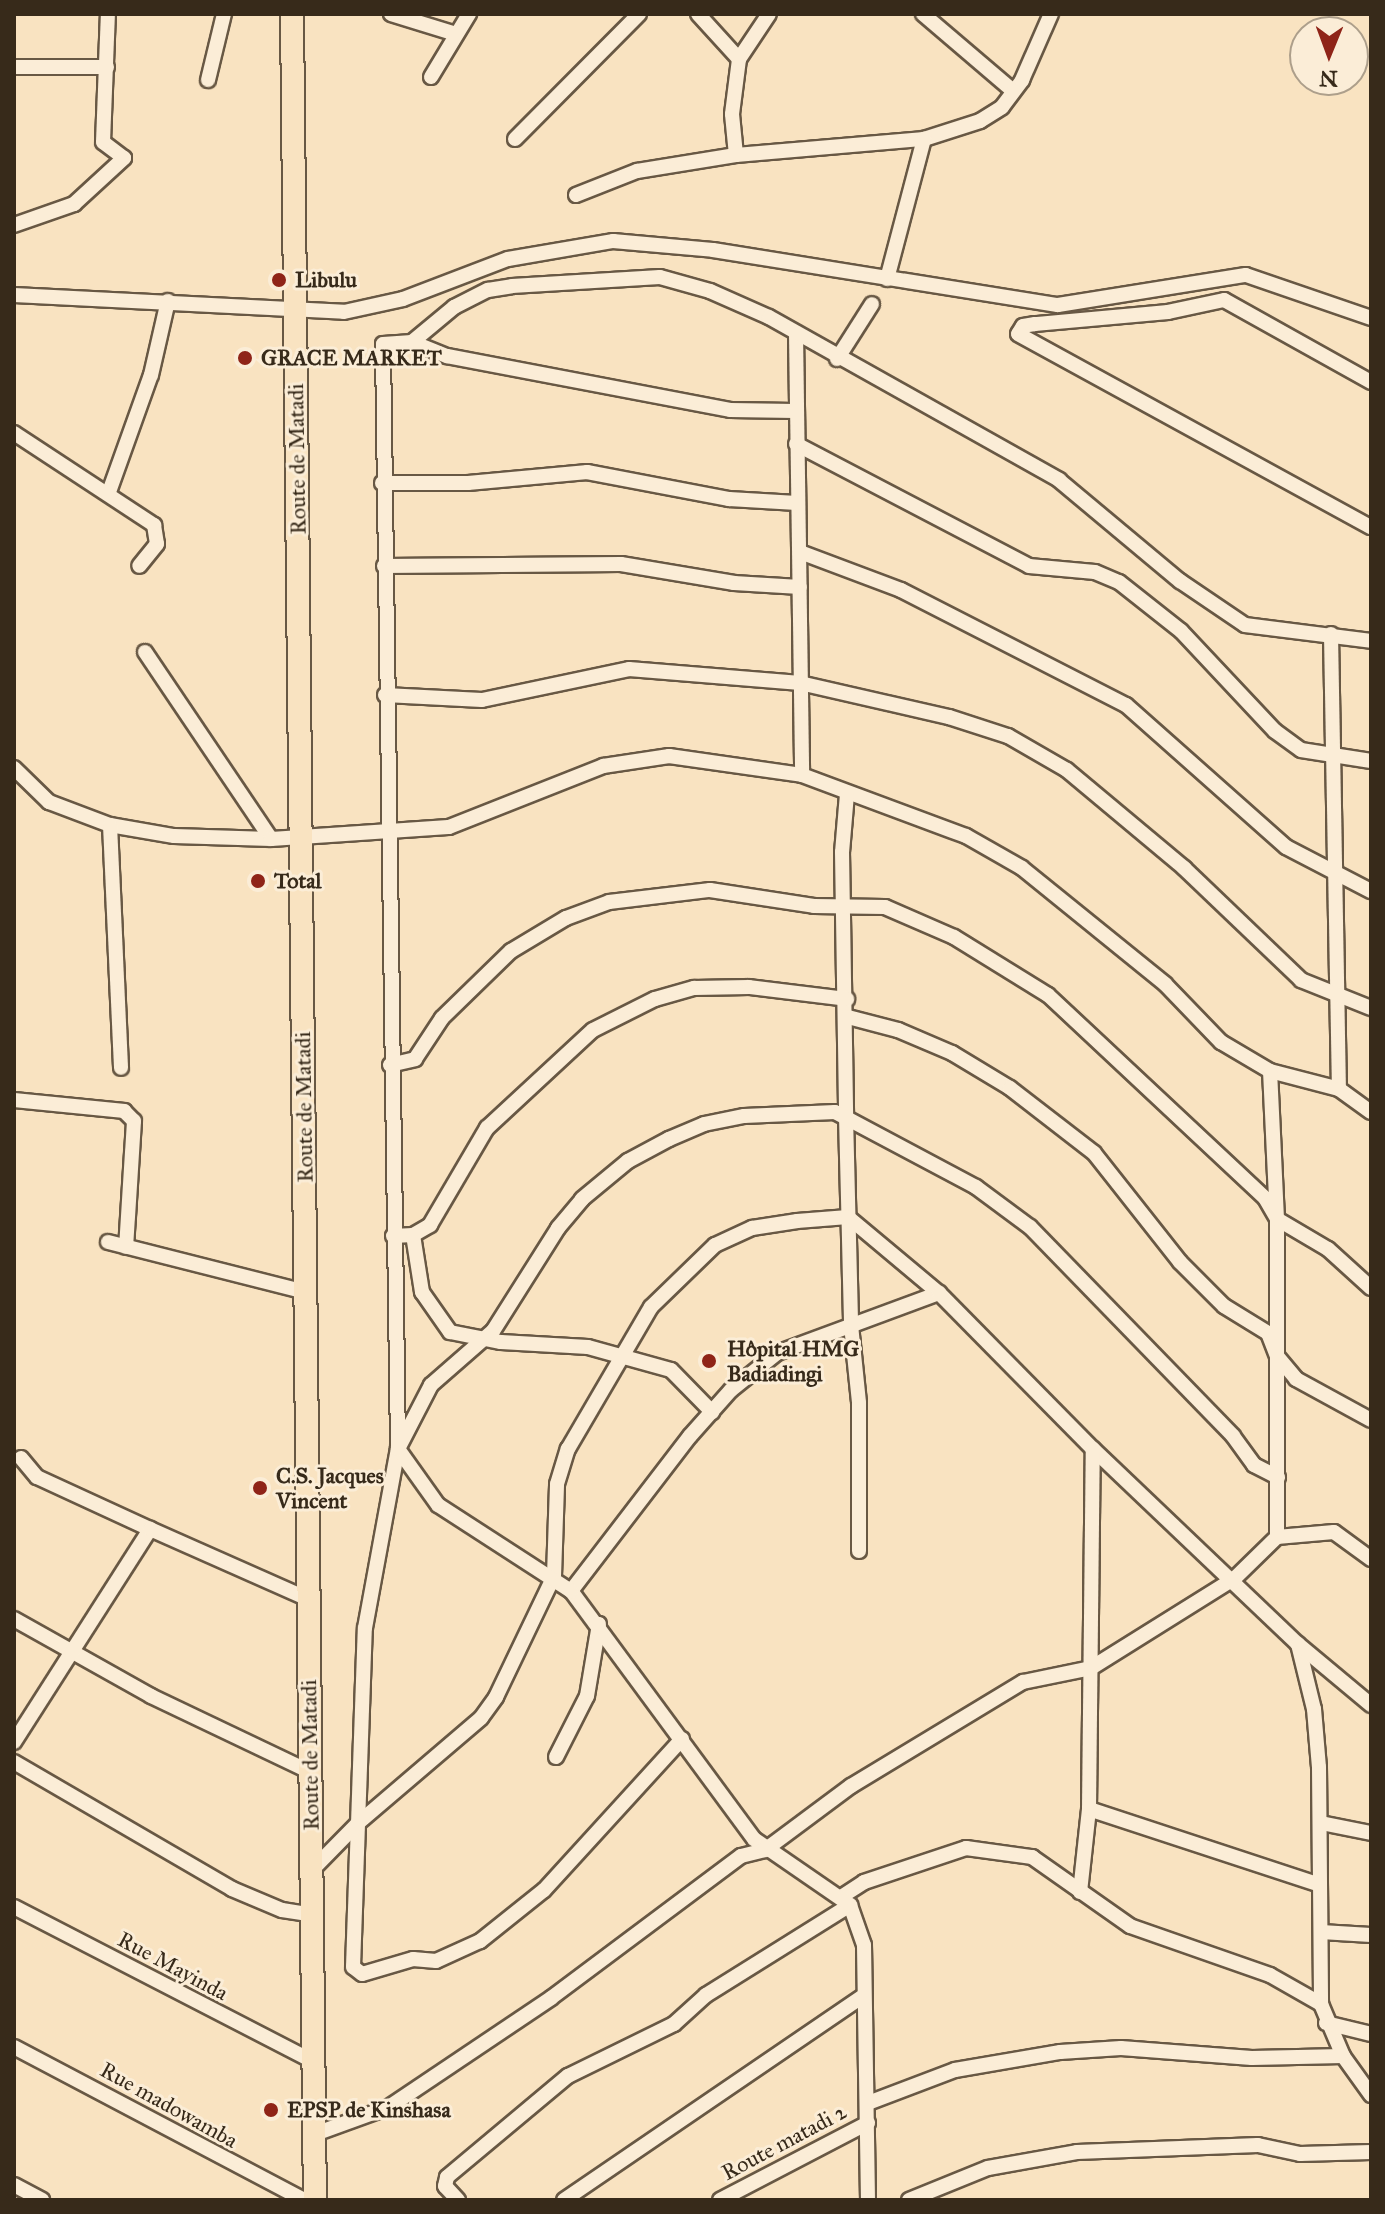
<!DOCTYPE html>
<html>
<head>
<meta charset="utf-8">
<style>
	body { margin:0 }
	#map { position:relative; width:1385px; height:2214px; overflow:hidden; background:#f9e3c1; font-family:"IM FELL Great Primer",serif }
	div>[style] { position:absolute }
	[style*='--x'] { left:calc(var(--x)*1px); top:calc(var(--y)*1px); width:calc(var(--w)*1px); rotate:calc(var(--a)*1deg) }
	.roads { filter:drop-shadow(2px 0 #685844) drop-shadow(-2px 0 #685844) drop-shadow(0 2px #685844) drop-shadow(0 -2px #685844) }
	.minor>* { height:14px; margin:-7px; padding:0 7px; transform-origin:7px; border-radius:7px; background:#fbedd7 }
	.highway>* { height:22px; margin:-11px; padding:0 11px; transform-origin:11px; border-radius:11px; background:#f9e3c1 }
	.dots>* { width:22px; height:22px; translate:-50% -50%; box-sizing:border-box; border:4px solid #fbedd7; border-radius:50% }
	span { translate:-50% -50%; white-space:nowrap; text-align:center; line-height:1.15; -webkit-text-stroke:6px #fbedd7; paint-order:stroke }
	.poi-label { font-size:22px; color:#372a1a; font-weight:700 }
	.left { translate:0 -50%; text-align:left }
	.street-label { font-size:22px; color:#372a1a }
	.frame { position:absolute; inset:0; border:16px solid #372a1a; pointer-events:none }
	.north { position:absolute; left:1289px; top:16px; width:80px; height:80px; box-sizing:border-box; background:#fbedd7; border:2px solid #ad9f8b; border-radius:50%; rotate:181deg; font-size:22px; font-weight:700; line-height:32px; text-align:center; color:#372a1a }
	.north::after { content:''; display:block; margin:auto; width:28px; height:36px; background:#8f2418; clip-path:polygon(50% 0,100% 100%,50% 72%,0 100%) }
</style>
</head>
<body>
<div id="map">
	<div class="roads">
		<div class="minor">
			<i style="--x:391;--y:14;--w:68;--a:17.1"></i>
			<i style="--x:698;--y:14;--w:61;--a:47.7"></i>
			<i style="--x:923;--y:14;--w:118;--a:40.5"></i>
			<i style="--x:14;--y:67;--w:93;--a:0"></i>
			<i style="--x:431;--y:77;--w:74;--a:-58.9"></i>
			<i style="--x:208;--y:80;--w:68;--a:-76.4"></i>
			<i style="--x:515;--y:139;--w:176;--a:-45.2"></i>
			<i style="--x:736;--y:155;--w:41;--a:-95.6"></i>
			<i style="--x:732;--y:114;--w:55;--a:-82.7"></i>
			<i style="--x:739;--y:59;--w:54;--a:-56.3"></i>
			<i style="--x:576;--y:195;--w:66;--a:-21.5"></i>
			<i style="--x:637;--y:171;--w:100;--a:-9.2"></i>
			<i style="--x:736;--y:155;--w:189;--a:-4.9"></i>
			<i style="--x:924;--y:139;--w:59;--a:-17.8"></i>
			<i style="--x:980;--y:121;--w:26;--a:-32"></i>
			<i style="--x:1002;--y:107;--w:34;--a:-53"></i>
			<i style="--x:1022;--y:80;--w:72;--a:-66.3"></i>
			<i style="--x:14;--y:225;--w:64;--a:-19.3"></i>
			<i style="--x:74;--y:204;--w:68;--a:-42.6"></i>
			<i style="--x:124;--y:158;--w:26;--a:-143"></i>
			<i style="--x:103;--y:142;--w:128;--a:-87.8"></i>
			<i style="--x:887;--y:279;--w:145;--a:-75.2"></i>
			<i style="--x:14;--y:295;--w:330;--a:2.9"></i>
			<i style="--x:344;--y:312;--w:60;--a:-12.4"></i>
			<i style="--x:403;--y:299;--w:112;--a:-20.9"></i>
			<i style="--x:508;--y:259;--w:107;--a:-9.7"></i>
			<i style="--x:613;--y:241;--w:100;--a:5.1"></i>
			<i style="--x:713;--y:250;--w:349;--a:9.1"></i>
			<i style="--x:1058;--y:305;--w:190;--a:-9.1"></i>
			<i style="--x:1246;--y:275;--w:132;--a:19"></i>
			<i style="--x:796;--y:333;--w:442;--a:89.2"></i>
			<i style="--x:412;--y:342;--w:38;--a:22"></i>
			<i style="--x:447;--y:356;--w:288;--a:10.8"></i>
			<i style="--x:730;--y:410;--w:65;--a:0.9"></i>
			<i style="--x:837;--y:359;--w:65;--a:-57.5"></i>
			<i style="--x:1371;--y:382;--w:168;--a:-150.8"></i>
			<i style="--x:1224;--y:300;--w:57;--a:167.9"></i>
			<i style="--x:1168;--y:312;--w:134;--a:174.8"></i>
			<i style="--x:1035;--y:324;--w:12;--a:171"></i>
			<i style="--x:1023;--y:326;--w:9;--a:122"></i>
			<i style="--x:1018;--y:334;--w:402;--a:28.7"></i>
			<i style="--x:14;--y:433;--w:168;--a:33.3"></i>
			<i style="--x:154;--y:525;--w:19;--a:81"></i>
			<i style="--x:157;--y:544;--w:28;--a:129"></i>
			<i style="--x:796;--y:444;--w:263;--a:27.6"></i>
			<i style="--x:1029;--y:566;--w:66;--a:5.2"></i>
			<i style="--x:1095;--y:572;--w:26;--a:23"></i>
			<i style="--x:1119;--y:582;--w:79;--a:38.3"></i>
			<i style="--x:1181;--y:631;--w:137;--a:46.8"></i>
			<i style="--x:1275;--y:731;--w:32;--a:36"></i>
			<i style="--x:1301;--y:750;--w:71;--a:8.9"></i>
			<i style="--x:382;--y:483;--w:86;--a:0"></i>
			<i style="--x:468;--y:483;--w:120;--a:-5.3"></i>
			<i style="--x:587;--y:472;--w:145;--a:10.8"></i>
			<i style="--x:729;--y:499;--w:68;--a:3.4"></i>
			<i style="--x:109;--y:492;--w:124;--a:-70.3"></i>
			<i style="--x:151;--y:375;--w:76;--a:-77.1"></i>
			<i style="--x:800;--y:552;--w:108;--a:20.6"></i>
			<i style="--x:901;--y:590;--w:253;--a:27.1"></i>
			<i style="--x:1126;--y:705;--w:214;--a:41.6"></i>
			<i style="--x:1286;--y:847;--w:96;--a:27.4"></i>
			<i style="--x:384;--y:566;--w:237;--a:-0.5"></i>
			<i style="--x:621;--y:564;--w:115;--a:9.5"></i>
			<i style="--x:734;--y:583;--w:66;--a:3.5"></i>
			<i style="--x:1331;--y:634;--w:455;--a:89"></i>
			<i style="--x:145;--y:652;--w:225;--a:56"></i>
			<i style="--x:385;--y:695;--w:97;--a:3"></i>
			<i style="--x:482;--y:700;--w:150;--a:-11.9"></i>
			<i style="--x:629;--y:669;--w:172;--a:4.7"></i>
			<i style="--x:800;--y:683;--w:153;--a:12.9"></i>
			<i style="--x:949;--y:717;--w:62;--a:17.9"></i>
			<i style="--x:1008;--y:736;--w:68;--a:30"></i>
			<i style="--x:1067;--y:770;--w:153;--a:39.9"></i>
			<i style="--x:1184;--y:868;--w:162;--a:43.7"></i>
			<i style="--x:1301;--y:980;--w:75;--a:21.8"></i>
			<i style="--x:14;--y:768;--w:49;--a:44.2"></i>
			<i style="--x:49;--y:802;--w:65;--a:20.7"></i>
			<i style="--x:110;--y:825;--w:65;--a:9.8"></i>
			<i style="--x:174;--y:836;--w:97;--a:1.8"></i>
			<i style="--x:271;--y:839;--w:178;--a:-3.9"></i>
			<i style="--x:449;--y:827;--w:166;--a:-21.6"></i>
			<i style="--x:603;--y:766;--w:67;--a:-8.6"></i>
			<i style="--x:669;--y:756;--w:134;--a:8.1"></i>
			<i style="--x:802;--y:775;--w:175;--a:20.4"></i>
			<i style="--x:966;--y:836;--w:64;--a:29.7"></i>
			<i style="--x:1022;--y:868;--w:184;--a:39"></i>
			<i style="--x:1165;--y:984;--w:81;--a:46"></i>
			<i style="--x:1221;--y:1042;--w:57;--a:30.6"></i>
			<i style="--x:1270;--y:1071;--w:71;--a:14.6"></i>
			<i style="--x:1339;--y:1089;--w:39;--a:36"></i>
			<i style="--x:847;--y:794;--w:58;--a:94.9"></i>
			<i style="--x:842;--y:852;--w:264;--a:89.1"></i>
			<i style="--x:846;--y:1116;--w:209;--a:88.6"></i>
			<i style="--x:851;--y:1325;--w:78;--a:84.1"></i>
			<i style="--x:859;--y:1403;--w:148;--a:90"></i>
			<i style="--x:110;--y:825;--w:243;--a:87.4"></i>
			<i style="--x:848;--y:1017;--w:52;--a:14.6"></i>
			<i style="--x:898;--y:1030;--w:59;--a:23.1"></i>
			<i style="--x:952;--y:1053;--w:68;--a:31.1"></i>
			<i style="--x:1010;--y:1088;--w:106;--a:37.7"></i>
			<i style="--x:1094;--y:1153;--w:139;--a:51.7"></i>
			<i style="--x:1180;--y:1262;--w:62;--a:45"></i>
			<i style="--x:1224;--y:1306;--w:52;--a:31.5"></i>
			<i style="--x:1268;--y:1333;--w:25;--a:69"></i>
			<i style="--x:1277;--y:1356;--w:30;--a:50"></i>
			<i style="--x:1296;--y:1379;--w:85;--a:28.7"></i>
			<i style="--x:390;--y:1065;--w:26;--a:-13"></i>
			<i style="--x:415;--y:1059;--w:49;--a:-56.6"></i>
			<i style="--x:442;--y:1018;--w:96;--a:-44.2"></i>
			<i style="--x:511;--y:951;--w:64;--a:-31"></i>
			<i style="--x:566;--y:918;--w:46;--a:-20.4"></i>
			<i style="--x:609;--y:902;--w:102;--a:-6.8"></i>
			<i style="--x:710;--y:890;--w:105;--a:8.7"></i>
			<i style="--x:814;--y:906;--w:71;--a:0.8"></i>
			<i style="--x:885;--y:907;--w:75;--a:23.5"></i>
			<i style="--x:954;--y:937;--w:110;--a:31.7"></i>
			<i style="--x:1048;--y:995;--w:297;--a:43.1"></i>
			<i style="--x:1265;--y:1198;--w:24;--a:60"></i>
			<i style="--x:1277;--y:1219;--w:59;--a:30.5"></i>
			<i style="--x:1328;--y:1249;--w:58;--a:42.2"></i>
			<i style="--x:14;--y:1100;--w:111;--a:5.7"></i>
			<i style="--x:124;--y:1111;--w:14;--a:45"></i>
			<i style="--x:134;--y:1121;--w:126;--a:93.6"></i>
			<i style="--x:413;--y:1235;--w:58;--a:81"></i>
			<i style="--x:422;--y:1292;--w:49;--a:55"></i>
			<i style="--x:450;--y:1332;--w:52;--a:11.1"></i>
			<i style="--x:501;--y:1342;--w:87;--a:3.3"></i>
			<i style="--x:588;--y:1347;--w:86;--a:15.5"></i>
			<i style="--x:671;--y:1370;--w:59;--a:45.7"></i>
			<i style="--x:393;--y:1236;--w:20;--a:-3"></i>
			<i style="--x:413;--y:1235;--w:20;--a:-30"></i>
			<i style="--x:430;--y:1225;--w:113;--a:-59.6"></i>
			<i style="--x:487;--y:1128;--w:144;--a:-42.8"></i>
			<i style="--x:593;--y:1030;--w:69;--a:-26.6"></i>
			<i style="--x:655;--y:999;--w:41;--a:-15.8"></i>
			<i style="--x:694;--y:988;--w:55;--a:-1"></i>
			<i style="--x:749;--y:987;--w:99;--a:7"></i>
			<i style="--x:108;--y:1242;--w:203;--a:14.2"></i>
			<i style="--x:21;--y:1458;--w:25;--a:50"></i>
			<i style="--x:37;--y:1477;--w:124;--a:24.7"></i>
			<i style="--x:1277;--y:1537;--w:57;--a:-5"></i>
			<i style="--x:1334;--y:1532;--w:46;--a:36.1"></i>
			<i style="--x:571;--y:1591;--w:195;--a:-52.5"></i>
			<i style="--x:690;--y:1436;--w:62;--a:-48.3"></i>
			<i style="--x:731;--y:1390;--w:59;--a:-38.8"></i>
			<i style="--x:777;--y:1353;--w:173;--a:-20.3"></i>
			<i style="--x:14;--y:1619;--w:157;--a:29.3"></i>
			<i style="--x:151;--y:1696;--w:176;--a:25.5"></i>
			<i style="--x:1298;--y:1644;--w:67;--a:76.2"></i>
			<i style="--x:1314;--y:1709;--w:58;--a:85.1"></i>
			<i style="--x:1319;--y:1767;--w:237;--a:89.5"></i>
			<i style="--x:682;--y:1739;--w:205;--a:132.4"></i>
			<i style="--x:544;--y:1890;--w:82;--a:141.4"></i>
			<i style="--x:480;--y:1941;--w:48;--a:155.6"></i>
			<i style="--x:436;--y:1961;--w:23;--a:-175"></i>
			<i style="--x:413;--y:1959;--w:53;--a:163.6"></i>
			<i style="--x:362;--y:1974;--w:11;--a:-142"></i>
			<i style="--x:353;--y:1967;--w:339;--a:-88"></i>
			<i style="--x:365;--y:1628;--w:182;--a:-79.6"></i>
			<i style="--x:398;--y:1449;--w:72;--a:-62.7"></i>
			<i style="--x:431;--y:1385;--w:82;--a:-41.1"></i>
			<i style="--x:493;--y:1331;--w:122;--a:-57.7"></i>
			<i style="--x:558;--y:1228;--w:38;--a:-50"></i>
			<i style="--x:582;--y:1199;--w:60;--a:-39.6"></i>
			<i style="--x:628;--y:1161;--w:47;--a:-28.2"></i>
			<i style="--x:669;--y:1139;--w:38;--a:-23"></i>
			<i style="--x:704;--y:1124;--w:41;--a:-11.3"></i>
			<i style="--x:744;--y:1116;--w:91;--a:-2.5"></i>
			<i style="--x:835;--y:1112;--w:160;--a:28"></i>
			<i style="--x:976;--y:1187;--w:67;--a:36.5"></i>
			<i style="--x:1030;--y:1227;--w:291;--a:45.8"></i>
			<i style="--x:1233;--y:1436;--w:36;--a:54"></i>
			<i style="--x:1254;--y:1465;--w:27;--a:27"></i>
			<i style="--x:14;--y:1742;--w:253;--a:-57.4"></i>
			<i style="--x:150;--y:1529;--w:173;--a:23.9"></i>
			<i style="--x:556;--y:1757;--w:68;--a:-63.1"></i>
			<i style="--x:587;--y:1696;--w:73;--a:-80.5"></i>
			<i style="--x:14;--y:1762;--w:252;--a:30.2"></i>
			<i style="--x:232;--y:1889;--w:54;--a:22.8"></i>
			<i style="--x:282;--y:1910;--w:30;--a:9"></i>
			<i style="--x:1089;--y:1809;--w:243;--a:18.2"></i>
			<i style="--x:1321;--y:1823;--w:51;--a:11.3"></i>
			<i style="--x:312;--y:1870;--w:64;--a:-45.6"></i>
			<i style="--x:357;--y:1824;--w:163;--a:-40.5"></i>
			<i style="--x:481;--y:1718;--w:26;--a:-54"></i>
			<i style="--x:496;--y:1697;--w:134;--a:-64.4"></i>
			<i style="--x:554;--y:1576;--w:92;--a:-88.1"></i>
			<i style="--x:557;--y:1484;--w:37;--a:-73"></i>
			<i style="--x:568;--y:1449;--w:164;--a:-59.7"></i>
			<i style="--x:651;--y:1307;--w:89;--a:-44.1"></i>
			<i style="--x:715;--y:1245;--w:41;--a:-24.7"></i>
			<i style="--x:752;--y:1228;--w:46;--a:-8.8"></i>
			<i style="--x:797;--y:1221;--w:51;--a:-4.5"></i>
			<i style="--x:848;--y:1217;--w:119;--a:39.9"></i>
			<i style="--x:939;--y:1293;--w:219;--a:45.4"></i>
			<i style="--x:1093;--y:1449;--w:283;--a:43.6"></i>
			<i style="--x:1298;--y:1644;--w:95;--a:39.9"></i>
			<i style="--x:1080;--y:1892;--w:83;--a:-83.8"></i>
			<i style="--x:1089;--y:1809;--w:360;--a:-89.4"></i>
			<i style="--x:841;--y:1897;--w:27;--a:-33"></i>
			<i style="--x:864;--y:1882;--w:108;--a:-18.4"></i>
			<i style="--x:966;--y:1848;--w:67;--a:7.8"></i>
			<i style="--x:1032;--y:1857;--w:120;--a:35.1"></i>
			<i style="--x:1130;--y:1926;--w:148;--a:19.3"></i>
			<i style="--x:1270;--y:1975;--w:59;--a:29.6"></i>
			<i style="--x:1321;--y:2004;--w:56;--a:67.1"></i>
			<i style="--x:1343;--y:2056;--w:48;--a:54.3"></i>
			<i style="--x:14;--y:1907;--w:335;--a:27.3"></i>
			<i style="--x:1321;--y:1932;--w:50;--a:3.4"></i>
			<i style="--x:1326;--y:2023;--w:46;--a:13.7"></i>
			<i style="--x:14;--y:2047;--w:328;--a:27.8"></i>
			<i style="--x:868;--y:2103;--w:93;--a:-20.8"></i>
			<i style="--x:955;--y:2070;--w:107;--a:-9.7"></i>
			<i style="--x:1060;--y:2052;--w:61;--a:-3.8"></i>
			<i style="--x:1121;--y:2048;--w:131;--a:4.4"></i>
			<i style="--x:1252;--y:2058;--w:91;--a:-1.3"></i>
			<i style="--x:315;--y:2134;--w:79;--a:-20"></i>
			<i style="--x:389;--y:2107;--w:195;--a:-33.9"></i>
			<i style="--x:551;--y:1998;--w:237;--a:-36.8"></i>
			<i style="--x:741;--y:1856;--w:25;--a:-14"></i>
			<i style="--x:765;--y:1850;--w:107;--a:-36.7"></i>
			<i style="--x:851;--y:1786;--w:201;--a:-31.2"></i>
			<i style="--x:1023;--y:1682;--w:69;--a:-11.6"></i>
			<i style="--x:1091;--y:1668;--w:170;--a:-32"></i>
			<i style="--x:1235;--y:1578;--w:59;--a:-44.3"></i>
			<i style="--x:1277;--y:1537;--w:318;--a:-90"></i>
			<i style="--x:1277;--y:1219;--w:148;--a:-92.7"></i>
			<i style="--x:14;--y:2185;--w:32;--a:28"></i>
			<i style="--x:458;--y:2200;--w:19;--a:-133"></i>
			<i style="--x:445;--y:2186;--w:9;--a:-77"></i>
			<i style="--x:447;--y:2177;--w:158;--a:-39.9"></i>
			<i style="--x:568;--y:2076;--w:118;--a:-26.1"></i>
			<i style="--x:674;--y:2024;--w:43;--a:-42.2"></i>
			<i style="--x:706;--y:1995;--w:170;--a:-32"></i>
			<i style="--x:564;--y:2200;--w:363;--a:-34.3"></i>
			<i style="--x:720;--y:2200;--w:167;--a:-27.5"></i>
			<i style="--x:868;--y:2200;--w:255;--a:-90.9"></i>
			<i style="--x:864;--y:1945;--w:42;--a:-109.3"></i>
			<i style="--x:850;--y:1905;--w:116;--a:-145.5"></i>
			<i style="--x:754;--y:1839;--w:308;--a:-126.4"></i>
			<i style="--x:571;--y:1591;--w:158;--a:-147.1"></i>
			<i style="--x:438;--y:1505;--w:69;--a:-125.5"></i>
			<i style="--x:398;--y:1449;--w:1105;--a:-90.78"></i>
			<i style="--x:383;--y:344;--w:29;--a:-4"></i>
			<i style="--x:412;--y:342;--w:55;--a:-39.8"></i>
			<i style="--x:454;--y:307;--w:38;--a:-27"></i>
			<i style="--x:488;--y:290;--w:24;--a:-9"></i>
			<i style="--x:512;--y:286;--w:148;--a:-3.5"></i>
			<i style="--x:660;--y:277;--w:52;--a:15.6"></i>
			<i style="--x:710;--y:291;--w:64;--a:23.8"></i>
			<i style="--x:769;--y:317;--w:333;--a:29.3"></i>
			<i style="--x:1059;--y:480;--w:158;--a:39.9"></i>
			<i style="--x:1180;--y:581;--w:78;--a:34.1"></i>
			<i style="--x:1245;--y:625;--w:127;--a:7.2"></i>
			<i style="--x:909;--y:2200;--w:85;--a:-22.1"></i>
			<i style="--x:988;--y:2168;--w:90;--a:-10.2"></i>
			<i style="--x:1077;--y:2152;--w:181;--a:-2.2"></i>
			<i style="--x:1258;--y:2145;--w:43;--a:12.1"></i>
			<i style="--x:1300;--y:2154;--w:71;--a:-1.6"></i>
		</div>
		<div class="highway">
			<i style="--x:292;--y:14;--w:2186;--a:89.4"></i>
		</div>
	</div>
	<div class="dots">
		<i style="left:279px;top:280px;background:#8f2418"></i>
		<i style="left:245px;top:358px;background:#8f2418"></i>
		<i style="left:258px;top:881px;background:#8f2418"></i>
		<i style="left:709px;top:1361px;background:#8f2418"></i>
		<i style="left:260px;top:1488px;background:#8f2418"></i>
		<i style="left:271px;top:2110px;background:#8f2418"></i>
	</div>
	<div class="poi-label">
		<span class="left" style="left:295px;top:280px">Libulu</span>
		<span class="left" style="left:261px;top:358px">GRACE MARKET</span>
		<span class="left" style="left:274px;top:881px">Total</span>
		<span class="left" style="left:727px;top:1361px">Hôpital HMG<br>Badiadingi</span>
		<span class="left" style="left:276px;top:1488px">C.S. Jacques<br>Vincent</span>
		<span class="left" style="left:287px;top:2110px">EPSP de Kinshasa</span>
	</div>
	<div class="street-label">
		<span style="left:297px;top:459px;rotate:-91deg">Route de Matadi</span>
		<span style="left:304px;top:1107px;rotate:-91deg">Route de Matadi</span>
		<span style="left:310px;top:1755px;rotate:-91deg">Route de Matadi</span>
		<span style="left:173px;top:1966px;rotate:28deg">Rue Mayinda</span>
		<span style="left:169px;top:2105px;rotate:29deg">Rue madowamba</span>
		<span style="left:784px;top:2142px;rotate:-28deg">Route matadi 2</span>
	</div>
	<div class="frame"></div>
	<div class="north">N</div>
</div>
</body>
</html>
